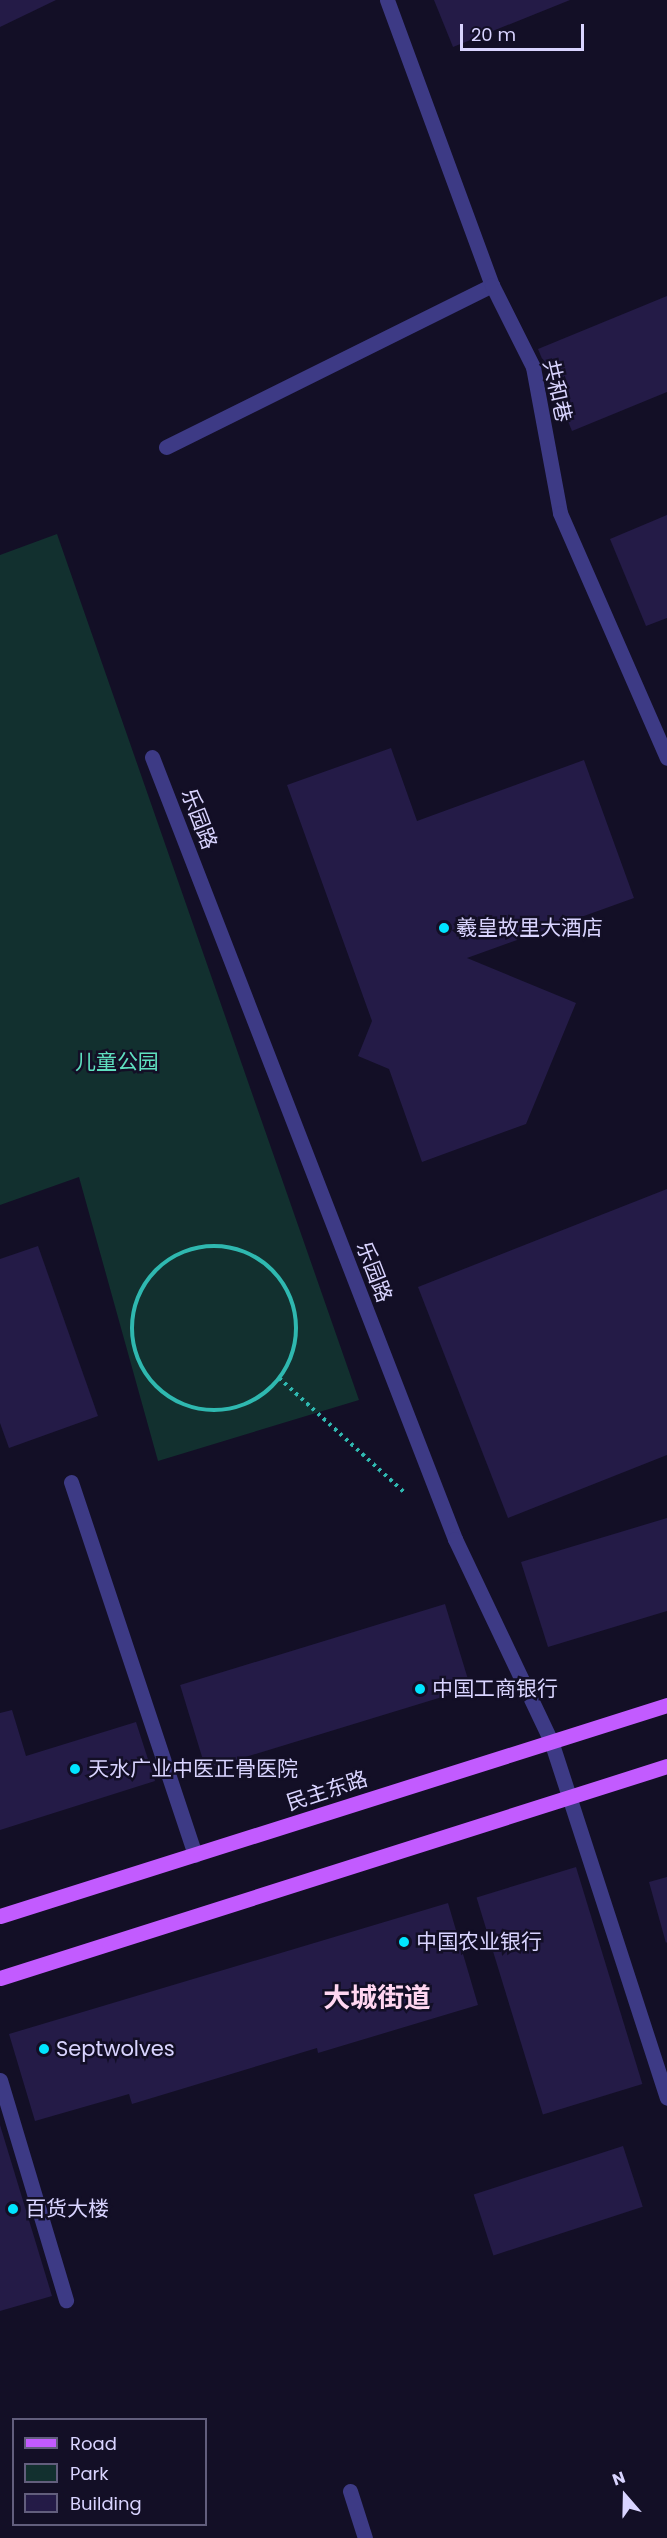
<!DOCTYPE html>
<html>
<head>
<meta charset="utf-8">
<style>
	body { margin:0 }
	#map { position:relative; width:667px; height:2538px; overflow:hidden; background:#130f26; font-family:Poppins,"Noto Sans SC",sans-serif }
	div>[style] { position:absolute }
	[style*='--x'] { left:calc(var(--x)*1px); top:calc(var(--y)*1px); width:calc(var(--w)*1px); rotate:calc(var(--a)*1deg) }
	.green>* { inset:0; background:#12302f }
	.building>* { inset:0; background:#241b47; transform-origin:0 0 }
	.path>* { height:4px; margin-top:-2px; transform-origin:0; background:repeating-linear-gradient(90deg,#2fb8b0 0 3px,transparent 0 7.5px) }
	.path>.ring { margin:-2px; padding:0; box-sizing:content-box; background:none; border:4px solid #2fb8b0; border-radius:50% }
	.lane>* { height:15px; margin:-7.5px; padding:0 7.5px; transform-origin:7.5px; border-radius:7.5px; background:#3d3a85 }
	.street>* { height:15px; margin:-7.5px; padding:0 7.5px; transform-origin:7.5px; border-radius:7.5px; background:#3d3a85 }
	.primary>* { height:15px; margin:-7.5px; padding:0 7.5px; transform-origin:7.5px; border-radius:7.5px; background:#c25bff }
	.dots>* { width:16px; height:16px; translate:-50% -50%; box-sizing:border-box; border:3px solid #130f26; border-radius:50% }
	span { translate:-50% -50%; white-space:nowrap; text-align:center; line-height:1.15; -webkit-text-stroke:5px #130f26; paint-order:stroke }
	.street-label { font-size:21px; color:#d9d4ff }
	.poi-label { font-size:21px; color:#d9d4ff }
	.left { translate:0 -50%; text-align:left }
	.park-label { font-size:21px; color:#5fe0c0 }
	.district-label { font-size:27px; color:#ffd6f0; font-weight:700 }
	.legend { position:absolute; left:12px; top:2418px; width:195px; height:108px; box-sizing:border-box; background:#130f26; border:2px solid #625e7d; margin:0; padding:8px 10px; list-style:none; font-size:18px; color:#d9d4ff }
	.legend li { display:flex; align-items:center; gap:12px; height:30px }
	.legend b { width:30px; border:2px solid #625e7d }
	.north { position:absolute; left:595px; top:2466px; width:60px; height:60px; -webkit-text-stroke:4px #130f26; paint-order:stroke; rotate:340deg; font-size:16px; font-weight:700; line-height:24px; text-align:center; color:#d9d4ff }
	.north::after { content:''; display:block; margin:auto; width:21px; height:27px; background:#d9d4ff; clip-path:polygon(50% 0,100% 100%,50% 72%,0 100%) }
	.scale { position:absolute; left:460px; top:24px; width:124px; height:27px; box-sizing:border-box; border:3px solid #d9d4ff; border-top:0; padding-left:8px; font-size:18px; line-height:21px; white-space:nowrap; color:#d9d4ff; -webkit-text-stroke:4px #130f26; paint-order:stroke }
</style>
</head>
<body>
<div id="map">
	<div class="green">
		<i style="clip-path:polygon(57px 534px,359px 1400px,158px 1461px,79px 1177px,0 1205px,0 555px)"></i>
	</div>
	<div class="building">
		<i style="clip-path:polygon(0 0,56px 0,0 27px)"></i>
		<i style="clip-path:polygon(434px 0,570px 0,453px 47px)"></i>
		<i style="clip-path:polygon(667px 296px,667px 392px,572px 431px,538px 349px)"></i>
		<i style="clip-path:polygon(667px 515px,667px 618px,646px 626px,610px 539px)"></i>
		<i style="clip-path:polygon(391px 748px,417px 821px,584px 760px,634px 898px,467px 958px,576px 1003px,526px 1124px,422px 1162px,389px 1069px,358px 1056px,372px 1021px,287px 785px)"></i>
		<i style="clip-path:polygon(667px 1189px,667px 1455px,508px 1518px,418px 1287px)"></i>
		<i style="clip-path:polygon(38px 1246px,98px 1416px,9px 1448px,0 1423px,0 1259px)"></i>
		<i style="clip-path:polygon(667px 1518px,667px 1611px,548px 1647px,521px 1562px)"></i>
		<i style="left:445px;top:1604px;width:88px;height:277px;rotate:73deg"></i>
		<i style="clip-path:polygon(12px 1710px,26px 1756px,136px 1722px,155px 1781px,0 1830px,0 1713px)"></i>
		<i style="left:576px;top:1867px;width:227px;height:104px;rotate:73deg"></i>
		<i style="clip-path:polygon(667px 1877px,667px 1942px,666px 1943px,649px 1882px)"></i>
		<i style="clip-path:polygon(448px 1903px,478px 2005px,318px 2053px,317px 2048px,132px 2104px,129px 2094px,35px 2121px,9px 2034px)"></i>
		<i style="clip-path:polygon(0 2125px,52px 2296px,0 2311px)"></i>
		<i style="left:623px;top:2146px;width:64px;height:157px;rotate:72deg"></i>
	</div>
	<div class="path">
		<i class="ring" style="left:132px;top:1246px;width:160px;height:160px"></i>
		<i style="--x:279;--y:1378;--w:171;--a:42.4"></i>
	</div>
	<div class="lane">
		<i style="--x:166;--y:447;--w:364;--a:-26.4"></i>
		<i style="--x:71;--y:1482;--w:393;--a:71.6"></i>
		<i style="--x:0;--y:2080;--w:230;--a:73.3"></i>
	</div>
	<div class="street">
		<i style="--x:387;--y:0;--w:304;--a:69.8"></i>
		<i style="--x:492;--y:285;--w:92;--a:63.4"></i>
		<i style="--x:533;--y:367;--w:148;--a:79.5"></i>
		<i style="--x:560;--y:513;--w:267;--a:66.4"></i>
		<i style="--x:152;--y:757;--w:839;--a:68.82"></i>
		<i style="--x:455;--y:1539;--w:224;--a:64.6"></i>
		<i style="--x:551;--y:1741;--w:375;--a:72"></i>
		<i style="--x:350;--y:2491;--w:49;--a:72.3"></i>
	</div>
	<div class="primary">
		<i style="--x:0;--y:1916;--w:700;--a:-17.55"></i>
		<i style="--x:0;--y:1978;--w:700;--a:-17.63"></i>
	</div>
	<div class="dots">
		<i style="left:444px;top:928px;background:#00e5ff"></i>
		<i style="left:420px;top:1689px;background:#00e5ff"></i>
		<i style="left:75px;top:1769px;background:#00e5ff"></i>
		<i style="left:404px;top:1942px;background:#00e5ff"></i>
		<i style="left:44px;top:2049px;background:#00e5ff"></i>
		<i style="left:13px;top:2209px;background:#00e5ff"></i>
	</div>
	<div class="street-label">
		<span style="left:557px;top:391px;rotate:77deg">共和巷</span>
		<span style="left:199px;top:819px;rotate:69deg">乐园路</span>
		<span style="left:374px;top:1272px;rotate:69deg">乐园路</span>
		<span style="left:327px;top:1791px;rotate:-18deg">民主东路</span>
	</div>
	<div class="poi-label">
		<span class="left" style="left:456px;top:928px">羲皇故里大酒店</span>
		<span class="left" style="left:432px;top:1689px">中国工商银行</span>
		<span class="left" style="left:88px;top:1769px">天水广业中医正骨医院</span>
		<span class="left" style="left:416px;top:1942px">中国农业银行</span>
		<span class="left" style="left:56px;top:2049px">Septwolves</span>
		<span class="left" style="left:25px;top:2209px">百货大楼</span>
	</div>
	<div class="park-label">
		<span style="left:117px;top:1062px">儿童公园</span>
	</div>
	<div class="district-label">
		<span style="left:377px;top:1998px">大城街道</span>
	</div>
	<ul class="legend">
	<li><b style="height:8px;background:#c25bff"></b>Road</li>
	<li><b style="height:16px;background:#12302f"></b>Park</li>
	<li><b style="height:16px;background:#241b47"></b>Building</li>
	</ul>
	<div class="north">N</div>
	<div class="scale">20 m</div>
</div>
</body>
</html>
